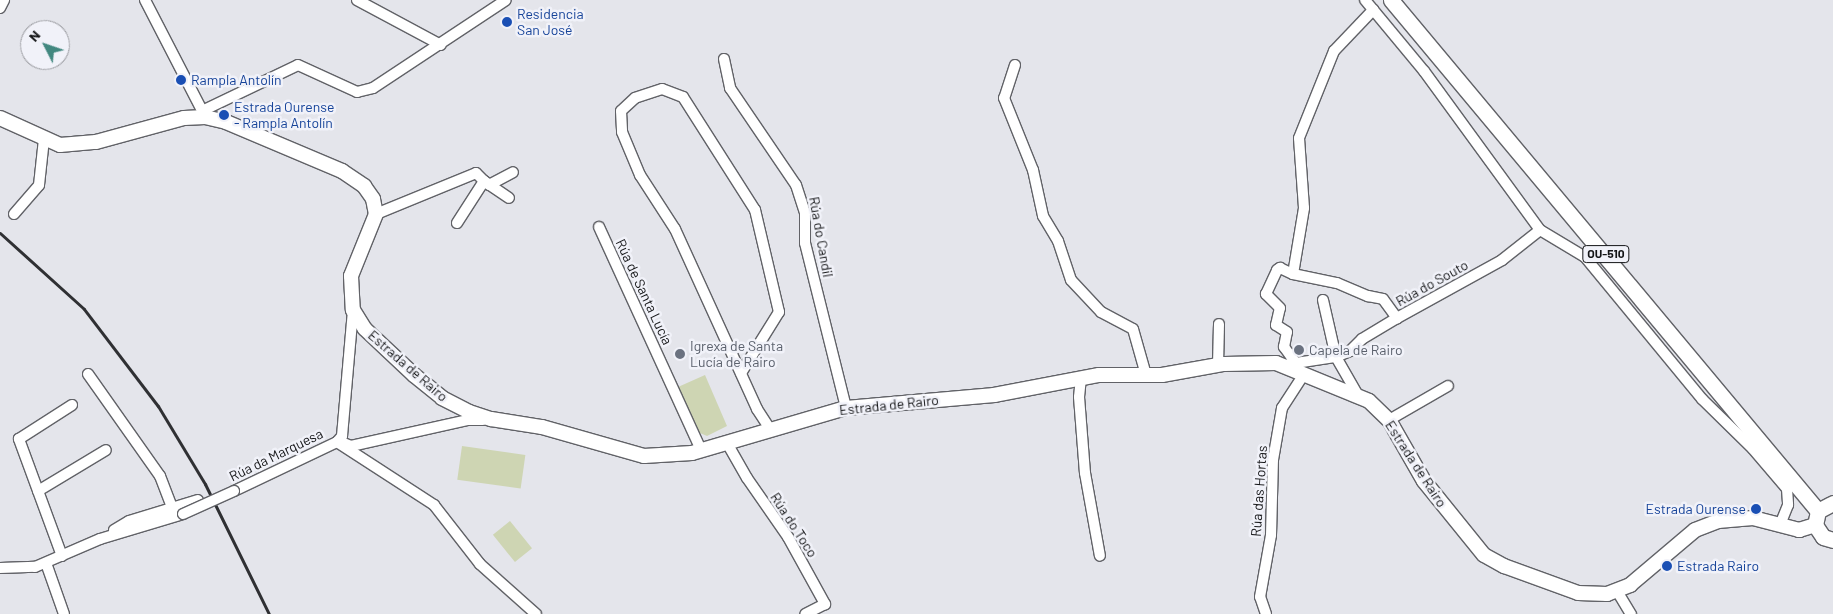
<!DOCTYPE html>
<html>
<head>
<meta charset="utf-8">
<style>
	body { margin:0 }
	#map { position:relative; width:1833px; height:614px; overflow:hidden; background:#e4e5eb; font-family:Barlow,sans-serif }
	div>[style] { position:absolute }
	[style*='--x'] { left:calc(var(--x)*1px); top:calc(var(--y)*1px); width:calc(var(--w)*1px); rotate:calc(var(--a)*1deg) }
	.green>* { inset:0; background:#ced5b3; transform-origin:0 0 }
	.roads { filter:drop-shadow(1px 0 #616267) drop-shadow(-1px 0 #616267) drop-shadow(0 1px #616267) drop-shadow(0 -1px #616267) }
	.street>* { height:10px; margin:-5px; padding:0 5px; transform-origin:5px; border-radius:5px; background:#fff }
	.secondary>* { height:14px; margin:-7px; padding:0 7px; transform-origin:7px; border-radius:7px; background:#fff }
	.primary>* { height:15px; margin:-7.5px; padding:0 7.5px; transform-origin:7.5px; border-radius:7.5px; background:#fff }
	.rail>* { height:3px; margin:-1.5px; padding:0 1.5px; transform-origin:1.5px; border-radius:1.5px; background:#2f3033 }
	.bridges { filter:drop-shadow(1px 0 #616267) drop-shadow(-1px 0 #616267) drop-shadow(0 1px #616267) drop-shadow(0 -1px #616267) }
	.street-bridge>* { height:10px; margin:-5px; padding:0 5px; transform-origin:5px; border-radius:5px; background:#fff }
	.dots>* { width:14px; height:14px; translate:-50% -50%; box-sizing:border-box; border:2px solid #f1f2f9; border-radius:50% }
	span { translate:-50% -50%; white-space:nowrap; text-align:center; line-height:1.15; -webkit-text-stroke:5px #f1f2f9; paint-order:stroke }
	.shield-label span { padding:1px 4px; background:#f1f2f9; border:1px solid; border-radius:4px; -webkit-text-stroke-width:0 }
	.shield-label { font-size:12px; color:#141517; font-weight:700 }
	.transit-label { font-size:14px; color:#164399 }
	.left { translate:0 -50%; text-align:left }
	.right { translate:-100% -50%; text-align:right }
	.street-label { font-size:14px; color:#141517 }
	.worship-label { font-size:14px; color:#5b616d }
	.north { position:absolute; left:20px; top:20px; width:50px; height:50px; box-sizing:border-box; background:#f1f2f9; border:1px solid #999a9f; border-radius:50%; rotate:311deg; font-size:14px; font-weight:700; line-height:20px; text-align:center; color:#141517 }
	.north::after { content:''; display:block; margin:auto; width:18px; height:22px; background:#428880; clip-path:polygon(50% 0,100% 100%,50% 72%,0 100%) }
</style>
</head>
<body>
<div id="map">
	<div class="green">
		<i style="clip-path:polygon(705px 375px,727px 426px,707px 436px,700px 433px,678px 387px)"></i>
		<i style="left:462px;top:446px;width:64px;height:34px;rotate:8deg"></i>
		<i style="left:510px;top:521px;width:35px;height:22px;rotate:51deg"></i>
	</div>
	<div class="roads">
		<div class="street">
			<i style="--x:145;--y:0;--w:131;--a:62.7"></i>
			<i style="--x:357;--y:0;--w:95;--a:28.2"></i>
			<i style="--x:1365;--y:0;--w:92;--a:50.3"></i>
			<i style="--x:1424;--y:71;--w:197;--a:53.9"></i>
			<i style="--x:1540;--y:230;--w:52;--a:31"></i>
			<i style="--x:1585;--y:257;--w:184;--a:50.5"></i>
			<i style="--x:1702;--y:399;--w:71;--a:44.4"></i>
			<i style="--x:1753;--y:449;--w:52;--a:49.6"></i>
			<i style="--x:1787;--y:489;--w:16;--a:86"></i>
			<i style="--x:1788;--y:505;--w:22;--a:112"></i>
			<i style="--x:0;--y:8;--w:9;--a:-63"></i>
			<i style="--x:724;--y:59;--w:30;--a:78"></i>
			<i style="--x:730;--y:88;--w:117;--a:55.8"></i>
			<i style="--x:796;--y:185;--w:29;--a:72"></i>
			<i style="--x:805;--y:213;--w:30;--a:90"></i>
			<i style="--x:805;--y:243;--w:170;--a:76"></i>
			<i style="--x:1015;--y:65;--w:35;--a:108"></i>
			<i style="--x:1004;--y:98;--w:78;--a:68.1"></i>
			<i style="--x:1033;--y:170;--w:47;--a:77.7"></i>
			<i style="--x:1043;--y:216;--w:29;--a:59"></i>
			<i style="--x:1058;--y:241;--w:41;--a:71.6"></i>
			<i style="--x:1071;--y:280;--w:44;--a:46.8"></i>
			<i style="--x:1101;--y:312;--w:36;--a:28"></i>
			<i style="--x:1133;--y:329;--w:48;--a:74.2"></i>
			<i style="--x:202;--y:111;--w:106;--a:-25.6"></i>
			<i style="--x:298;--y:65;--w:65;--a:24.6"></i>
			<i style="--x:357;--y:92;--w:16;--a:-14"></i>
			<i style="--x:373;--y:88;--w:159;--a:-33.5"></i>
			<i style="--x:484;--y:181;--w:30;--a:34"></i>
			<i style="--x:489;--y:185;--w:27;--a:-28"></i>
			<i style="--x:14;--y:214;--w:38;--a:-49"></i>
			<i style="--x:39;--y:185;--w:46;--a:-83.8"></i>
			<i style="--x:376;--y:214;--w:108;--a:-22.3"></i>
			<i style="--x:476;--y:173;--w:11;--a:45"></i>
			<i style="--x:484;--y:181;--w:50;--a:122.7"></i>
			<i style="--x:599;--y:227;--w:245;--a:65.4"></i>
			<i style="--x:1293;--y:274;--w:45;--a:11.6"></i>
			<i style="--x:1337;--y:283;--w:34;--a:23"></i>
			<i style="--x:1368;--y:296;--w:15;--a:11"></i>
			<i style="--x:1383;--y:299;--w:24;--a:54"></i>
			<i style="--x:1323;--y:300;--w:58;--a:77.2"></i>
			<i style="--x:1336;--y:357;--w:46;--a:60.1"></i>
			<i style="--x:1295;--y:362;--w:19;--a:-126"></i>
			<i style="--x:1284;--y:347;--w:15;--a:-79"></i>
			<i style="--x:1287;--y:332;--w:13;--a:-148"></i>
			<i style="--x:1276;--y:325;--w:17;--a:-77"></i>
			<i style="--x:1280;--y:308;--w:20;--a:-135"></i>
			<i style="--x:1266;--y:294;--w:26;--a:-65"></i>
			<i style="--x:1277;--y:270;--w:4;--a:-34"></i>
			<i style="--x:1280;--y:268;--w:14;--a:25"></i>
			<i style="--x:1293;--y:274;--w:67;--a:-80.5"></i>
			<i style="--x:1304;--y:208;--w:70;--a:-94.1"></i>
			<i style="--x:1299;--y:138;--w:94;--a:-68.1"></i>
			<i style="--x:1334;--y:51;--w:57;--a:-46.4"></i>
			<i style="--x:1289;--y:364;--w:48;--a:-8.5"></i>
			<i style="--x:1336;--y:357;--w:15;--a:-23"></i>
			<i style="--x:1350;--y:351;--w:17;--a:-45"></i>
			<i style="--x:1362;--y:339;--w:41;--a:-31"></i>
			<i style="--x:1397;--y:318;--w:120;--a:-28.9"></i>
			<i style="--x:1502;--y:260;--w:48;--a:-38.3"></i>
			<i style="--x:1218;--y:365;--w:41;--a:-88.6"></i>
			<i style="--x:741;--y:373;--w:72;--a:-58.1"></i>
			<i style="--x:779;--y:312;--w:105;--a:-103.2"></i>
			<i style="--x:755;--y:210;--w:134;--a:-122.5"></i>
			<i style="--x:683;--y:97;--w:22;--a:-159"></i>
			<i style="--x:662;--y:89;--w:28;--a:162"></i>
			<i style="--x:635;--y:98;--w:19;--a:137"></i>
			<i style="--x:621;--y:111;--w:21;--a:87"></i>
			<i style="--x:622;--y:132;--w:47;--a:67.3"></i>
			<i style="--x:640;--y:175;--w:64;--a:57.1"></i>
			<i style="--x:675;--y:229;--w:198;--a:65.5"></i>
			<i style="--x:757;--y:409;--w:24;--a:57"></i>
			<i style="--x:88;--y:374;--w:125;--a:54.8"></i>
			<i style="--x:160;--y:476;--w:34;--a:69"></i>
			<i style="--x:1081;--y:378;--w:19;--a:96"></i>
			<i style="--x:1079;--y:397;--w:76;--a:85.5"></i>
			<i style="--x:1085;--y:473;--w:84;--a:79.8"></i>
			<i style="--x:1389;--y:420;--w:68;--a:-30"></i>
			<i style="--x:337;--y:442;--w:116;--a:33"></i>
			<i style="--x:434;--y:505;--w:75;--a:52.1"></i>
			<i style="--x:480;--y:564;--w:75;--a:41.8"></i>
			<i style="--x:341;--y:442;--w:11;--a:22"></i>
			<i style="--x:351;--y:446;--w:119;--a:-12.6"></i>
			<i style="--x:467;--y:420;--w:16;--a:0"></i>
			<i style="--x:727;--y:443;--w:40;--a:60.3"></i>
			<i style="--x:747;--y:478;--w:72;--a:55.2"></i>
			<i style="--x:788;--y:537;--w:77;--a:61.1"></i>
			<i style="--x:825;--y:604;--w:22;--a:153"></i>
			<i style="--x:38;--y:491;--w:79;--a:-31.1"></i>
			<i style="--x:234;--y:491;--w:114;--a:-25.4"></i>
			<i style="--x:337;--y:442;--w:8;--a:-50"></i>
			<i style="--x:342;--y:436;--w:126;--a:-85"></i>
			<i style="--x:114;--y:530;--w:17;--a:-31"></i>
			<i style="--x:129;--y:521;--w:72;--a:-16.9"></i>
			<i style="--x:62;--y:556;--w:125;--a:-110.2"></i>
			<i style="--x:19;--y:439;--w:63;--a:-32.7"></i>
			<i style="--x:46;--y:563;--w:54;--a:70.6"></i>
			<i style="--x:0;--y:568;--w:35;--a:-2"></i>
			<i style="--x:35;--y:567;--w:71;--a:-23.3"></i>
			<i style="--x:100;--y:539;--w:87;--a:-16.8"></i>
			<i style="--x:1617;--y:591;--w:27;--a:59"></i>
			<i style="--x:1266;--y:614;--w:18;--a:-109"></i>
			<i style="--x:1260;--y:597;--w:63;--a:-79.9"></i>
			<i style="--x:1271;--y:535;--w:75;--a:-88.5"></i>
			<i style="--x:1273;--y:460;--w:53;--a:-80.2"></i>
			<i style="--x:1282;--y:408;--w:38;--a:-57"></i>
		</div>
		<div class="secondary">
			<i style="--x:0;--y:118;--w:66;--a:24.2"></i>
			<i style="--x:60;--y:145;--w:36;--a:-5"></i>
			<i style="--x:96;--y:142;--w:91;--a:-15.3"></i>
			<i style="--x:184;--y:118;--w:21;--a:-3"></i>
			<i style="--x:205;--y:117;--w:22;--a:13"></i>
			<i style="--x:226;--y:122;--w:126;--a:22.9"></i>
			<i style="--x:342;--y:171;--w:27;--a:34"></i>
			<i style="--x:364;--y:186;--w:16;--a:55"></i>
			<i style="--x:373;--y:199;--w:15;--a:79"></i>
			<i style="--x:376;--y:214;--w:67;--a:112"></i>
			<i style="--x:351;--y:276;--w:34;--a:87"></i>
			<i style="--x:353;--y:310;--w:22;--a:58"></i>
			<i style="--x:365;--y:329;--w:67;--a:43.2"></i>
			<i style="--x:414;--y:375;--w:36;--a:39"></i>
			<i style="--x:442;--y:398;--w:30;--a:27"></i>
			<i style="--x:469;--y:412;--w:23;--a:18"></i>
			<i style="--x:491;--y:419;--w:52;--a:8.9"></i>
			<i style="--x:542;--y:427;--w:106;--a:15.9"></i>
			<i style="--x:644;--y:456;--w:48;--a:-3.6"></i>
			<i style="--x:692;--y:453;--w:160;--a:-16.3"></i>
			<i style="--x:846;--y:408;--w:149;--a:-5"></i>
			<i style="--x:994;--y:395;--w:107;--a:-10.8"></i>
			<i style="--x:1099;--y:375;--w:63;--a:0"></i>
			<i style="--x:1162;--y:375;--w:63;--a:-10.1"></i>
			<i style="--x:1224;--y:364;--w:52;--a:-1.1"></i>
			<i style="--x:1276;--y:363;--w:100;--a:22.2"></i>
			<i style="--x:1369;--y:401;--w:28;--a:44"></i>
			<i style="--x:1389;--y:420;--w:70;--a:60.2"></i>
			<i style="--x:1424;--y:481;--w:95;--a:51"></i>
			<i style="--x:1484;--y:555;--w:23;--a:29"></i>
			<i style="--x:1504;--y:566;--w:79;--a:20"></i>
			<i style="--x:1578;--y:593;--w:29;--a:2"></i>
			<i style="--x:1607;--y:594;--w:25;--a:-21"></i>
			<i style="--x:1630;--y:585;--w:85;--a:-40.2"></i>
			<i style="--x:1695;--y:530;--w:25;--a:-21"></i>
			<i style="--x:1718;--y:521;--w:35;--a:-5"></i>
			<i style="--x:1753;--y:518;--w:48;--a:14.6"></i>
			<i style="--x:1799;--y:530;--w:17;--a:-17"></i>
		</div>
		<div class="primary">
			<i style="--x:1391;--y:0;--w:666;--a:50.12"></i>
			<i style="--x:1833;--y:503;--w:17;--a:152"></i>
			<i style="--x:1818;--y:511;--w:14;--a:102"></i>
			<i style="--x:1815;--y:525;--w:14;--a:56"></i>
			<i style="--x:1823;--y:537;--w:10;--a:17"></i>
		</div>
	</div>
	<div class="rail">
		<i style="--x:0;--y:233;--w:113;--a:42.1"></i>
		<i style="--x:84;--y:309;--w:122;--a:52.7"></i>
		<i style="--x:158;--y:406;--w:91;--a:58.9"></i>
		<i style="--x:205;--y:484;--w:145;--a:63.8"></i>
	</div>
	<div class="bridges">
		<div class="street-bridge">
			<i style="--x:183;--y:514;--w:56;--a:-24.3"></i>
		</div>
	</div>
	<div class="dots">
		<i style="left:507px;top:22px;background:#1a4fb4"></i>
		<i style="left:181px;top:80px;background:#1a4fb4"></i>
		<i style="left:224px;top:115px;background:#1a4fb4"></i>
		<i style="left:1299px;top:350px;background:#6b7280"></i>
		<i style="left:680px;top:354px;background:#6b7280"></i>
		<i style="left:1756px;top:509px;background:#1a4fb4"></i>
		<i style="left:1667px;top:566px;background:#1a4fb4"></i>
	</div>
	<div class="shield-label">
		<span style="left:1606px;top:254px">OU-510</span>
	</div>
	<div class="transit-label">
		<span class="left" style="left:517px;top:22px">Residencia<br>San José</span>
		<span class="left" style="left:191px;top:80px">Rampla Antolín</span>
		<span class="left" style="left:234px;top:115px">Estrada Ourense<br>- Rampla Antolín</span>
		<span class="right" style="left:1746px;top:509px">Estrada Ourense</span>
		<span class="left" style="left:1677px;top:566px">Estrada Rairo</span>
	</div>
	<div class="street-label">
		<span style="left:821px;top:237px;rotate:80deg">Rúa do Candil</span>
		<span style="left:1432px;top:283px;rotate:-29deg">Rúa do Souto</span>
		<span style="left:644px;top:292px;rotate:65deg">Rúa de Santa Lucía</span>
		<span style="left:408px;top:366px;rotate:41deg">Estrada de Rairo</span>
		<span style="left:889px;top:405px;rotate:-6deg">Estrada de Rairo</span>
		<span style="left:276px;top:455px;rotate:-26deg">Rúa da Marquesa</span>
		<span style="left:1416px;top:464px;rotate:57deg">Estrada de Rairo</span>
		<span style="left:1259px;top:491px;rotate:-86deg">Rúa das Hortas</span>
		<span style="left:794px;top:525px;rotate:57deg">Rúa do Toco</span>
	</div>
	<div class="worship-label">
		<span class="left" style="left:690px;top:354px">Igrexa de Santa<br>Lucía de Rairo</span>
		<span class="left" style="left:1309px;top:350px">Capela de Rairo</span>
	</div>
	<div class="north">N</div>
</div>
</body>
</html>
